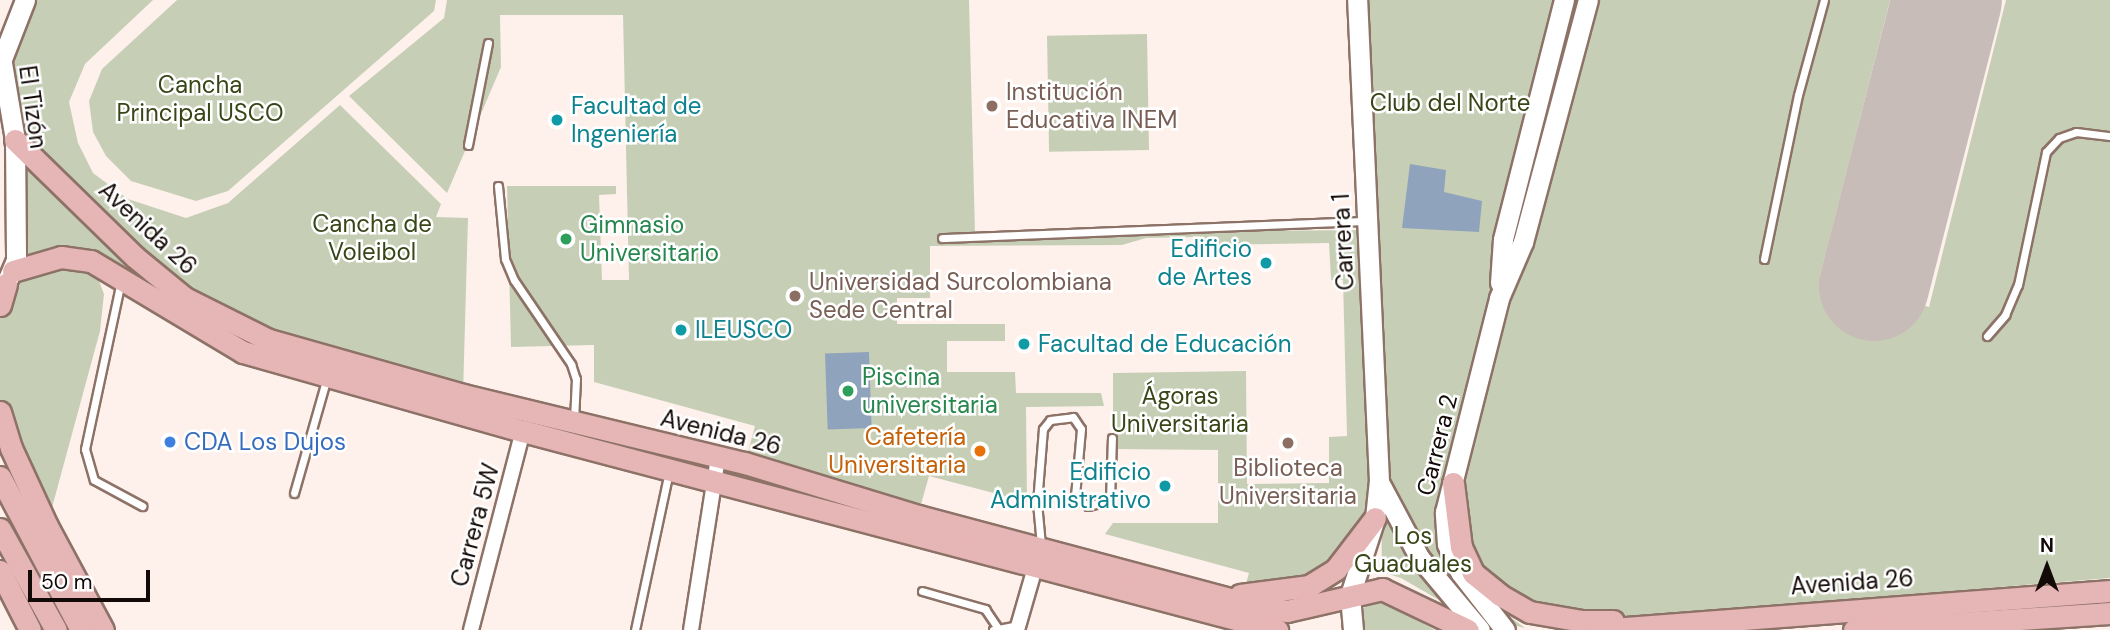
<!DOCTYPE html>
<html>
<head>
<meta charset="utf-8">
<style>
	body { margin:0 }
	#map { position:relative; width:2110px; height:630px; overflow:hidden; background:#fef1ec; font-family:"DM Sans",sans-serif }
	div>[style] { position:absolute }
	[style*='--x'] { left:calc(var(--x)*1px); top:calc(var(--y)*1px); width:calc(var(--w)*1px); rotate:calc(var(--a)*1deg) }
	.green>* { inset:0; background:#c6cfb6; transform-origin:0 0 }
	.water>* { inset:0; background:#90a3bc; transform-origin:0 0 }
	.runway>* { height:110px; margin:-55px; padding:0 55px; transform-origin:55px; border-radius:55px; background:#c8bcb8 }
	.roads { filter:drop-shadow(2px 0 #8d7267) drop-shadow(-2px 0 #8d7267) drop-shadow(0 2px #8d7267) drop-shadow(0 -2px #8d7267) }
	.service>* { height:7px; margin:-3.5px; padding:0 3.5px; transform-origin:3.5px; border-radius:3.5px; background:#fff }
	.minor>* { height:14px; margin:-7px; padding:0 7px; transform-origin:7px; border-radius:7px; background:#fff }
	.secondary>* { height:19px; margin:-9.5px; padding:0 9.5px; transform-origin:9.5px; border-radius:9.5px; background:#fff }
	.primary>* { height:21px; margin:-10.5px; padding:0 10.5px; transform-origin:10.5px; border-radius:10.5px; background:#e6b5b5 }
	.dots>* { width:19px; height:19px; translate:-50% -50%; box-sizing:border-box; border:4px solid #fff; border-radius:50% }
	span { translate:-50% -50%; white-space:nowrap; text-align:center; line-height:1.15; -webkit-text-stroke:5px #fff; paint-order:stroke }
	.park-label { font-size:24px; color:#384516 }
	.education-label { font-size:24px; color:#785e54 }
	.left { translate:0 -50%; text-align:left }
	.culture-label { font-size:24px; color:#0d838f }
	.right { translate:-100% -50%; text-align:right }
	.street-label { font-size:24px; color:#130906 }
	.leisure-label { font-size:24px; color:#27864d }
	.food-label { font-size:24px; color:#c56008 }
	.shop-label { font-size:24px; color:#366cbe }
	.north { position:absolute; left:2012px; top:532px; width:70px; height:70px; -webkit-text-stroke:5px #fff; paint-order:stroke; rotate:0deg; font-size:19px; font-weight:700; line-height:28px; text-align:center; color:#130906 }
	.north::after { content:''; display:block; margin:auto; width:24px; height:32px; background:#130906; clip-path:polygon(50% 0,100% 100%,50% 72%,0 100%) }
	.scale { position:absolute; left:28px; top:570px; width:122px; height:32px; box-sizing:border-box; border:4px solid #130906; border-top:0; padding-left:9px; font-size:21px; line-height:24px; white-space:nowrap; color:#130906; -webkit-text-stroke:5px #fff; paint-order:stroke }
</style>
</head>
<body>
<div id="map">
	<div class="green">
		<i style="clip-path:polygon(25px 0,153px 0,85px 64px,69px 102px,78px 143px,93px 173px,128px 199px,186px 218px,228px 203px,340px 105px,441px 204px,436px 217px,468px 218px,463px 395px,96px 273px,104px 294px,100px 331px,47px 526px,0 411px,0 308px,17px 260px,0 83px)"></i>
		<i style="clip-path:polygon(177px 0,436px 0,434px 11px,228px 191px,196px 201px,131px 181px,106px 156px,93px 132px,89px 101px,102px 69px)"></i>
		<i style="clip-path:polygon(447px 0,969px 0,975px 233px,1365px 230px,1357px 0,1564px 0,1465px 429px,1588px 0,1890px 0,1820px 276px,1929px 307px,2006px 0,2110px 0,2110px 578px,1582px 621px,1552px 618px,1473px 573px,1452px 484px,1437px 503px,1436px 523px,1462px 581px,1525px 628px,1458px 611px,1401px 578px,1382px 572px,1381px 485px,1356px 543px,1334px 566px,1241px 601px,1249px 573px,1105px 534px,1113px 523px,1218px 523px,1218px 450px,1113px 449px,1113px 373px,1246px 371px,1247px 484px,1329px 483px,1329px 437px,1347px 436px,1343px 280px,1331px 280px,1329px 243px,1202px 245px,1194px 237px,1146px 238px,1122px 245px,930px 246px,930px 298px,897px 298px,897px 324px,1005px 324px,1005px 341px,947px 341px,947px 372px,1015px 372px,1016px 393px,1101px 393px,1104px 406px,1026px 407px,1027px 502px,929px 476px,918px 515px,745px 463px,755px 426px,594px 382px,594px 345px,511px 347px,507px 186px,616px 186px,616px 194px,599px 195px,602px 280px,629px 280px,623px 15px,500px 15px,501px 67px,447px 193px,349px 96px,444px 18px)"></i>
		<i style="left:1147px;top:34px;width:116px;height:100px;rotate:89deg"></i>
		<i style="clip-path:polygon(1381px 603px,1391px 606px,1435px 630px,1365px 630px,1362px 610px,1368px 604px)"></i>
	</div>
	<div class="water">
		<i style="clip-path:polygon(1410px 164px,1446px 170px,1444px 192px,1482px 201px,1479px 232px,1402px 228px)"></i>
		<i style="left:869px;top:352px;width:76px;height:44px;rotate:88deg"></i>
	</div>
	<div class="runway">
		<i style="--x:1874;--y:286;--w:295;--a:-75.7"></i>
	</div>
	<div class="roads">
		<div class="service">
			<i style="--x:468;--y:145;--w:104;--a:-78.9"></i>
			<i style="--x:498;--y:186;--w:73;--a:84.5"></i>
			<i style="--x:505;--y:259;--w:23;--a:67"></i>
			<i style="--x:514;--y:280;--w:102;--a:55.8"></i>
			<i style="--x:571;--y:364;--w:16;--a:72"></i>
			<i style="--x:576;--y:379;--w:41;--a:92.8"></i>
			<i style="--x:942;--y:238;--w:424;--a:-2.3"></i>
			<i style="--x:1764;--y:259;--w:167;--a:-78.3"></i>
			<i style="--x:1798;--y:95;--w:98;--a:-74.7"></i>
			<i style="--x:121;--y:281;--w:172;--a:102.1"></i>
			<i style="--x:85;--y:449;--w:32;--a:74"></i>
			<i style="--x:94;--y:480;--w:55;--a:28.4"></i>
			<i style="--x:1987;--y:336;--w:28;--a:-49"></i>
			<i style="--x:2005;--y:315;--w:33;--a:-67"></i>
			<i style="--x:2018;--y:285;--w:136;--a:-78.1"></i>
			<i style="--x:2046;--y:152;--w:19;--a:-47"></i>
			<i style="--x:2059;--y:138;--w:18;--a:-19"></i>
			<i style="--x:2076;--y:132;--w:34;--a:7"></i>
			<i style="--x:294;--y:493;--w:121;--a:-74.1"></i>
			<i style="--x:1041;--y:545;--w:42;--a:-95.4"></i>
			<i style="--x:1037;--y:503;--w:74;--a:-85.4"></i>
			<i style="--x:1043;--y:429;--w:11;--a:-52"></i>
			<i style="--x:1050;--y:420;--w:23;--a:-7"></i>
			<i style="--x:1073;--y:417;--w:14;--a:56"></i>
			<i style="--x:1081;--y:429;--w:67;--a:95.1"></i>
			<i style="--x:1075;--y:496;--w:16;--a:38"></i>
			<i style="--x:1088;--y:506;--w:23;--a:-15"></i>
			<i style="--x:1110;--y:500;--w:62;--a:-88.2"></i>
			<i style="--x:922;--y:591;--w:66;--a:15.9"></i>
			<i style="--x:985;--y:609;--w:22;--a:56"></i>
			<i style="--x:635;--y:630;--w:162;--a:-77.9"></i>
			<i style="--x:993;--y:630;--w:26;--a:-11"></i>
		</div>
		<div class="minor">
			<i style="--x:471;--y:630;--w:206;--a:-75.4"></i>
			<i style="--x:691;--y:630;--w:175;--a:-81.1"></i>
			<i style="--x:1017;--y:630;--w:69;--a:-73.9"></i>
		</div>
		<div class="secondary">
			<i style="--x:0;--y:51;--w:90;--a:80.4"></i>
			<i style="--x:15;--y:140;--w:120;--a:89.5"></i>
			<i style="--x:16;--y:260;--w:23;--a:113"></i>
			<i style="--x:2;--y:59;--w:63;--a:-68.7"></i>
			<i style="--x:1500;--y:283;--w:44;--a:-86.1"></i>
			<i style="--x:1503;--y:239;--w:247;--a:-75.7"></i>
			<i style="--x:1379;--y:482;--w:85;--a:61.9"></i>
			<i style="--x:1419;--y:557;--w:95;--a:50.1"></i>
			<i style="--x:1353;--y:630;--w:35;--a:-95"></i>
			<i style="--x:1350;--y:595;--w:81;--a:-72"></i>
			<i style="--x:1375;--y:518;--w:37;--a:-84"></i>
			<i style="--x:1379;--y:481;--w:482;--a:-92.6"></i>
			<i style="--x:1505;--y:630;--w:73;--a:-127.8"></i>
			<i style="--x:1460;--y:572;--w:31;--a:-115"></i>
			<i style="--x:1447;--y:544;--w:32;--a:-94"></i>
			<i style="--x:1445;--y:512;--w:221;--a:-75.8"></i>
			<i style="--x:1499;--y:298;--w:61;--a:-66.8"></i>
			<i style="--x:1523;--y:242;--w:251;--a:-75"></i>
		</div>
		<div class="primary">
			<i style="--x:15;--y:140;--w:168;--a:44.3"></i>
			<i style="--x:135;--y:257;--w:65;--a:39.4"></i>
			<i style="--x:185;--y:298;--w:94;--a:26.6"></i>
			<i style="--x:269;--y:340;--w:202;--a:15.8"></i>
			<i style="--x:463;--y:395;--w:290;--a:13.6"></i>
			<i style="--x:745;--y:463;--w:181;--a:17"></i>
			<i style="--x:918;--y:516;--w:334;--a:14.9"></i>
			<i style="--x:1241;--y:602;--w:47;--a:11.1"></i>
			<i style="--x:1287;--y:611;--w:98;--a:-13"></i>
			<i style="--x:1382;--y:589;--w:95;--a:25.5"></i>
			<i style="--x:13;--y:271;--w:50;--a:-16.3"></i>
			<i style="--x:61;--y:257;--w:30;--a:8"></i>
			<i style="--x:91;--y:261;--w:177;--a:30.9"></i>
			<i style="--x:243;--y:352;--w:291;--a:15.8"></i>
			<i style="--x:523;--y:431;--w:780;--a:14.78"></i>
			<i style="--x:0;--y:305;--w:22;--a:-74"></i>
			<i style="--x:0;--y:412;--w:38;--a:73"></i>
			<i style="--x:11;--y:448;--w:86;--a:65.2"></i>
			<i style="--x:47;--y:526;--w:118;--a:61.7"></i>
			<i style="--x:0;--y:477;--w:173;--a:62.1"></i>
			<i style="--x:1453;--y:483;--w:64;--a:82.9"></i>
			<i style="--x:1461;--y:547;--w:29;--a:65"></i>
			<i style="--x:1473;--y:573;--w:35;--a:39"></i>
			<i style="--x:1500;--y:595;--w:34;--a:30"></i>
			<i style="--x:1530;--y:612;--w:53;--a:9.8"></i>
			<i style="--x:1582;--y:621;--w:31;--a:0"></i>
			<i style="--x:0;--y:529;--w:115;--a:61"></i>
			<i style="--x:0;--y:571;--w:66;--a:63"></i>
			<i style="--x:1240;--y:595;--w:70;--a:-7.4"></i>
			<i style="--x:1309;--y:586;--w:32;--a:-32"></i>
			<i style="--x:1336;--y:569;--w:64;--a:-52.6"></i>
			<i style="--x:1599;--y:630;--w:512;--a:-4.36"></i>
			<i style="--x:1854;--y:630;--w:257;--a:-3.8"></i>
		</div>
	</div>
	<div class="dots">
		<i style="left:992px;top:106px;background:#8d6e63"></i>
		<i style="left:557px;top:120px;background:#0f9aa8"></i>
		<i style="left:566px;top:239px;background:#2e9e5b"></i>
		<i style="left:1266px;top:263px;background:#0f9aa8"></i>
		<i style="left:795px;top:296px;background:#8d6e63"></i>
		<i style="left:681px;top:330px;background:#0f9aa8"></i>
		<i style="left:1024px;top:344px;background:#0f9aa8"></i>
		<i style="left:848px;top:391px;background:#2e9e5b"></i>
		<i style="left:170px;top:442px;background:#3f7fe0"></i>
		<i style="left:1288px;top:443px;background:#8d6e63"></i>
		<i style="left:980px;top:451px;background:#e8710a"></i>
		<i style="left:1165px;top:486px;background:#0f9aa8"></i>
	</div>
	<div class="park-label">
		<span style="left:200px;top:99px">Cancha<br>Principal USCO</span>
		<span style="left:1450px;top:103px">Club del Norte</span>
		<span style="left:372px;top:238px">Cancha de<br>Voleibol</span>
		<span style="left:1180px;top:410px">Ágoras<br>Universitaria</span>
		<span style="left:1413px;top:550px">Los<br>Guaduales</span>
	</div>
	<div class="education-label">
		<span class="left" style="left:1006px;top:106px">Institución<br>Educativa INEM</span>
		<span class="left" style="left:809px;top:296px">Universidad Surcolombiana<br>Sede Central</span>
		<span style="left:1288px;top:482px">Biblioteca<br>Universitaria</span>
	</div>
	<div class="culture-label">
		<span class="left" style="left:571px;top:120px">Facultad de<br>Ingeniería</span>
		<span class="right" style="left:1252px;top:263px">Edificio<br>de Artes</span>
		<span class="left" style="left:695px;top:330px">ILEUSCO</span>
		<span class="left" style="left:1038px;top:344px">Facultad de Educación</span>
		<span class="right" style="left:1151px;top:486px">Edificio<br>Administrativo</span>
	</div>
	<div class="street-label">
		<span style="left:33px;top:107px;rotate:82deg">El Tizón</span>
		<span style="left:148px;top:228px;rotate:43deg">Avenida 26</span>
		<span style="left:1343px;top:242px;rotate:-93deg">Carrera 1</span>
		<span style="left:721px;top:432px;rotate:14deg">Avenida 26</span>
		<span style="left:1437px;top:445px;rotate:-76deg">Carrera 2</span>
		<span style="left:475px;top:525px;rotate:-75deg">Carrera 5W</span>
		<span style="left:1852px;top:582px;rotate:-4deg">Avenida 26</span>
	</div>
	<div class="leisure-label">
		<span class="left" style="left:580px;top:239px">Gimnasio<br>Universitario</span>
		<span class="left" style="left:862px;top:391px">Piscina<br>universitaria</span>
	</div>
	<div class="food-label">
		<span class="right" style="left:966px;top:451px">Cafetería<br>Universitaria</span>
	</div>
	<div class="shop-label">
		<span class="left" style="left:184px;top:442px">CDA Los Dujos</span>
	</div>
	<div class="north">N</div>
	<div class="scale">50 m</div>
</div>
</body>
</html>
